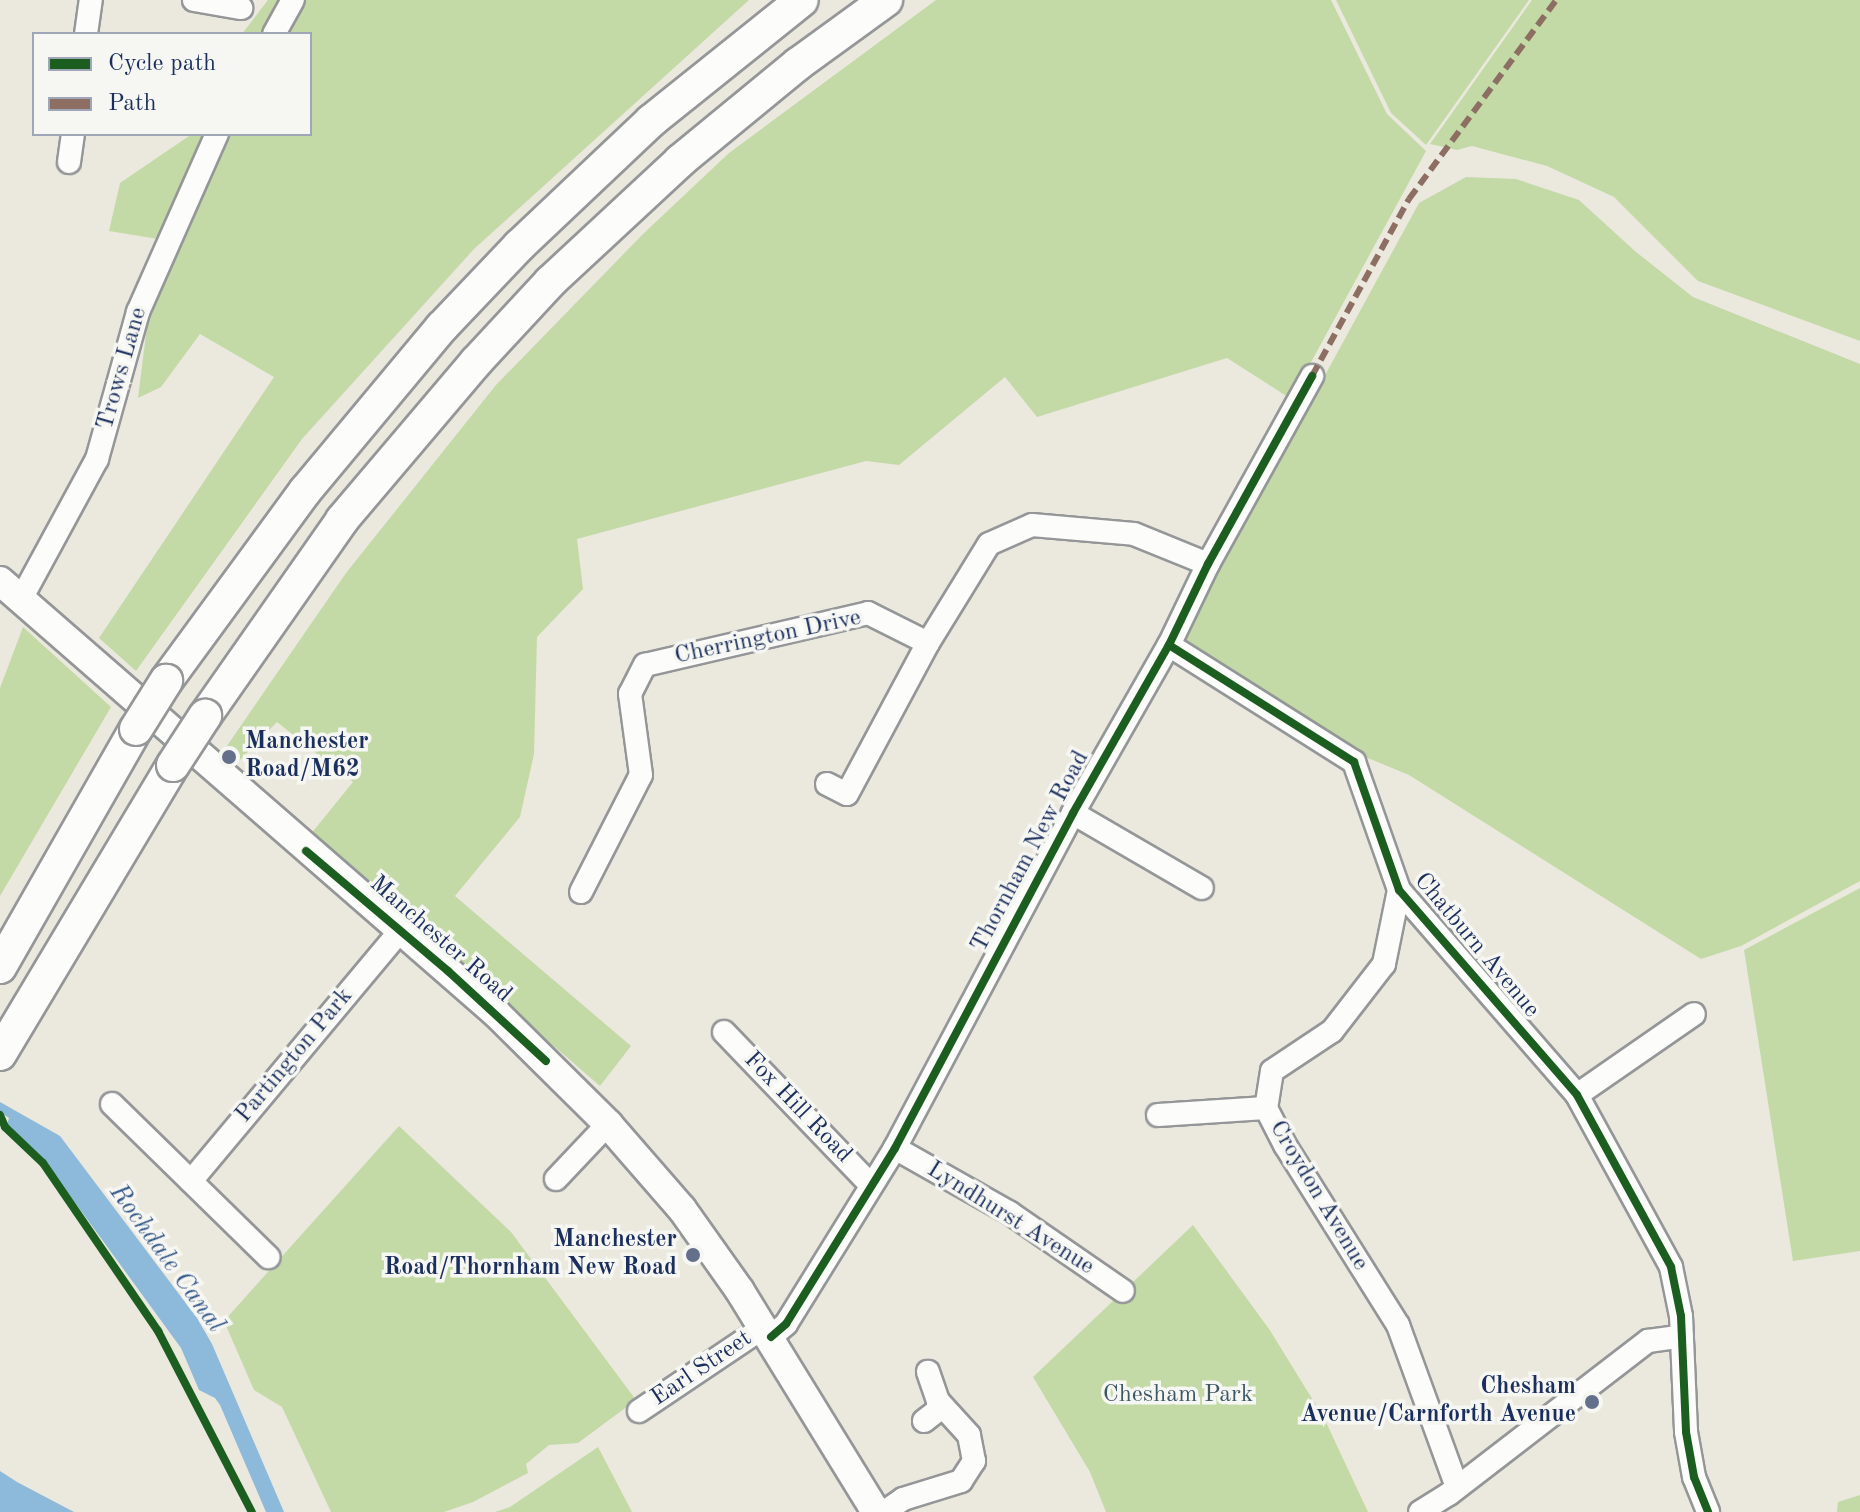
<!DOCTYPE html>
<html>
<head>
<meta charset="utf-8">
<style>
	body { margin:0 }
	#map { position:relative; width:1860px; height:1512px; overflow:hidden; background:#ebe8de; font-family:"Old Standard TT",serif }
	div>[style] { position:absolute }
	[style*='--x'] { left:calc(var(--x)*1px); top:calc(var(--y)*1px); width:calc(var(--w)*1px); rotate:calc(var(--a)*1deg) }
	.green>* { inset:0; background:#c3daa7 }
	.water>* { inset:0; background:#8db9da }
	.roads { filter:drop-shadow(2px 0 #949698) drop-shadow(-2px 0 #949698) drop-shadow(0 2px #949698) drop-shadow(0 -2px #949698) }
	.minor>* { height:22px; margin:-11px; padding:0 11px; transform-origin:11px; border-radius:11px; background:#fcfcfa }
	.major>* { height:28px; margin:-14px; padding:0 14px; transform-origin:14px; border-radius:14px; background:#fcfcfa }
	.highway>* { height:32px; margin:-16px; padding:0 16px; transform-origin:16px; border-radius:16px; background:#fcfcfa }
	.bridges { filter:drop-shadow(2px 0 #949698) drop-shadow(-2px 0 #949698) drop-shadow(0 2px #949698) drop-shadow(0 -2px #949698) }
	.highway-bridge>* { height:32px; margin:-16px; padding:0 16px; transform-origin:16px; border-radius:16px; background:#fcfcfa }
	.quiet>* { height:6px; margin-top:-3px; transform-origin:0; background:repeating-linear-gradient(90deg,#8d6e63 0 12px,transparent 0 18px) }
	.cycleway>* { height:8px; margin:-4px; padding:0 4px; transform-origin:4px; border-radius:4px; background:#1b5e20 }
	.dots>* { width:22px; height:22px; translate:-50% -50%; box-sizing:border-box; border:4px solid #f6f6f2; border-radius:50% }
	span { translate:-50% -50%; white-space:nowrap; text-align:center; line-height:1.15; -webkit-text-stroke:7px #f6f6f2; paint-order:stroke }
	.street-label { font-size:24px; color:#1b2f5e }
	.poi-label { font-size:24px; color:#1b2f5e; font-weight:700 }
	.left { translate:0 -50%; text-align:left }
	.right { translate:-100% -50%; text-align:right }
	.park-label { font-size:24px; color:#3d5765 }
	.water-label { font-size:26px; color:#355889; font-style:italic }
	.legend { position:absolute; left:32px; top:32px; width:280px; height:104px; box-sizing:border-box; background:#f6f6f2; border:2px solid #9ea6b7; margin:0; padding:10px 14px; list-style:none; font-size:24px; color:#1b2f5e }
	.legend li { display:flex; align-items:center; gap:16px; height:40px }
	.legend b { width:40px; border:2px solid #9ea6b7 }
</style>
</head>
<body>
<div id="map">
	<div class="green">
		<i style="clip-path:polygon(268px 0,749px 0,474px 249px,302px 439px,136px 671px,99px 638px,274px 377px,200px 334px,161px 387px,138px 398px,158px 239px,109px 231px,120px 183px,192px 134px,310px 134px,310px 34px,242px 34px)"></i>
		<i style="clip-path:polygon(936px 0,1331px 0,1387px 114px,1426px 151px,1291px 399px,1227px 358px,1037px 417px,1005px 377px,899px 465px,866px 461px,577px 539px,583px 589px,537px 637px,534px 754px,520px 817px,455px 896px,631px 1046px,600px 1086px,310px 835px,353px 782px,277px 722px,236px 764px,222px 753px,346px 573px,496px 385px,643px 234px,729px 153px)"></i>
		<i style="clip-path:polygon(1336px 0,1529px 0,1426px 145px,1391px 113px)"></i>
		<i style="clip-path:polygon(1532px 0,1860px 0,1860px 341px,1698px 281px,1614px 197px,1547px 166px,1472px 146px,1457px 150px,1430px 144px)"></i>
		<i style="clip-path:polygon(1466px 177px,1516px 179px,1579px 200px,1636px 252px,1693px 297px,1860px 364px,1860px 881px,1741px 946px,1701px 959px,1409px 775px,1363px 756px,1180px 641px,1419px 203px)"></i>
		<i style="clip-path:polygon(23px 627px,111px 707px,0 896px,0 688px)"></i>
		<i style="clip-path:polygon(1860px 888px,1860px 1251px,1793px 1261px,1744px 950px)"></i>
		<i style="clip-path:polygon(399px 1126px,511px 1232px,636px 1400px,578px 1443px,549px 1445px,526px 1464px,528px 1473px,473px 1502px,444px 1512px,331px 1512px,282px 1407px,254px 1390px,224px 1321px)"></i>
		<i style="clip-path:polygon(1193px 1225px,1269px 1329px,1324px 1418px,1368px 1512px,1106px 1512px,1090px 1472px,1033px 1377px)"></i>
		<i style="clip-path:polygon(598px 1447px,632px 1512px,495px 1512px,510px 1507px)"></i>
		<i style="clip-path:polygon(1860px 1495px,1860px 1512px,1837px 1512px,1838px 1502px)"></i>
	</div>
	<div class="water">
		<i style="clip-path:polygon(0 1102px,60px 1136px,197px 1318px,212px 1344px,284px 1512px,266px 1512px,220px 1405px,215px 1398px,199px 1390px,181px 1348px,44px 1160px,7px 1125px,9px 1118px,0 1112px)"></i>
		<i style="clip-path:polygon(0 1471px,17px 1482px,74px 1512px,0 1512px)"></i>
	</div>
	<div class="roads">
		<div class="minor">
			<i style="--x:194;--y:0;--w:48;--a:9.7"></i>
			<i style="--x:86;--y:34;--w:34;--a:-82"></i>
			<i style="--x:274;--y:34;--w:39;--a:-61"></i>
			<i style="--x:69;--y:162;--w:28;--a:-82"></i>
			<i style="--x:21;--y:599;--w:159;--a:-61.5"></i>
			<i style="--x:97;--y:459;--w:153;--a:-74.4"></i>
			<i style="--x:138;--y:312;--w:195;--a:-66.1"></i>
			<i style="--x:1169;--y:645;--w:219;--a:32.3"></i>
			<i style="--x:1354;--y:762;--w:136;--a:70.6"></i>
			<i style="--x:1399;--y:890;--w:271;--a:49"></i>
			<i style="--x:1577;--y:1095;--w:196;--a:61.3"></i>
			<i style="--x:1671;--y:1267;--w:50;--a:78.5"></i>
			<i style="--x:1681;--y:1316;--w:116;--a:87.5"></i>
			<i style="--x:1686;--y:1432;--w:46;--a:79.9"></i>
			<i style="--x:1694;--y:1477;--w:38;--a:68"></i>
			<i style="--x:827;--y:784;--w:22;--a:27"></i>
			<i style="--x:847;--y:794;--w:171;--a:-61.8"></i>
			<i style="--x:1073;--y:813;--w:149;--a:30.2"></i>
			<i style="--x:1399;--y:890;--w:76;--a:101.5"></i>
			<i style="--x:1384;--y:964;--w:85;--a:127.8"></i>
			<i style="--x:1332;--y:1031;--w:72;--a:146.3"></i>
			<i style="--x:1272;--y:1071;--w:37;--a:99"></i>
			<i style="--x:1266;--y:1108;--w:42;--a:62.8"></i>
			<i style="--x:1285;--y:1145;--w:213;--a:57.9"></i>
			<i style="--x:1398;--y:1325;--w:172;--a:70"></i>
			<i style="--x:581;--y:892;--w:131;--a:-62.9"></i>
			<i style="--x:641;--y:775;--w:82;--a:-97.7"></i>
			<i style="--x:630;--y:694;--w:33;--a:-63"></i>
			<i style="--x:645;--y:665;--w:229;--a:-13.1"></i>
			<i style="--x:868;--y:613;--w:67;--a:26.6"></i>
			<i style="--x:928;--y:643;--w:116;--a:-58.4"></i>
			<i style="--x:989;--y:544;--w:47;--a:-23.8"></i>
			<i style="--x:1032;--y:525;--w:102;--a:5"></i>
			<i style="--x:1134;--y:534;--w:80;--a:22.1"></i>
			<i style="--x:724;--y:1032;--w:211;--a:46.2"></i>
			<i style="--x:1577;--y:1095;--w:142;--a:-34.7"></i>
			<i style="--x:112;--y:1104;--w:219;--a:44.4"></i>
			<i style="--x:1158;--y:1115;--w:108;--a:-3.7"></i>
			<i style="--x:895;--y:1148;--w:132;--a:29.5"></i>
			<i style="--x:1010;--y:1213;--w:137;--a:34.6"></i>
			<i style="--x:556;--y:1179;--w:76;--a:-46.6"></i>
			<i style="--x:191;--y:1181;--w:324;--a:-50.1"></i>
			<i style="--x:771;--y:1337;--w:20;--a:-41"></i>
			<i style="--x:786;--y:1324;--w:207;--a:-58.2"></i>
			<i style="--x:895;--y:1148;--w:379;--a:-62"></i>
			<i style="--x:1073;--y:813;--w:193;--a:-60.3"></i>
			<i style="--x:1169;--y:645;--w:90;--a:-64.3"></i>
			<i style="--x:1208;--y:564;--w:215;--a:-61"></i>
			<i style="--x:639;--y:1411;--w:151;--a:-33.9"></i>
			<i style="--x:924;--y:1421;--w:23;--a:-38"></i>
			<i style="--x:884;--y:1512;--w:23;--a:-34"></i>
			<i style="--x:903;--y:1499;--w:61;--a:-17.2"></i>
			<i style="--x:961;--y:1481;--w:24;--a:-57"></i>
			<i style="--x:974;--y:1461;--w:26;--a:-101"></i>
			<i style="--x:969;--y:1435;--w:46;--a:-132.4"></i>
			<i style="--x:938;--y:1401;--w:31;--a:-109"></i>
			<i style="--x:1420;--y:1512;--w:34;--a:-32"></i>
			<i style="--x:1449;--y:1494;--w:251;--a:-37.6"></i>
			<i style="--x:1648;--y:1341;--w:34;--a:-8"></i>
		</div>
		<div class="major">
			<i style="--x:0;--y:581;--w:658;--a:41.05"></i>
			<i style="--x:496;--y:1013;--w:158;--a:44.7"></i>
			<i style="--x:608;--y:1124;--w:113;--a:49"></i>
			<i style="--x:682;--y:1209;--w:100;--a:54.7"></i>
			<i style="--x:740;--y:1291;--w:259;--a:58.4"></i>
		</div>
		<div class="highway">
			<i style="--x:166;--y:681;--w:237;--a:-53.8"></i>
			<i style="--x:306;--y:490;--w:212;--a:-50.2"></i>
			<i style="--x:442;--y:327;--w:112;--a:-46.5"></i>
			<i style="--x:519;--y:246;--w:182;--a:-43.4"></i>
			<i style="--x:651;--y:121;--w:193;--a:-38.7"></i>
			<i style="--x:205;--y:716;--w:239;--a:-55"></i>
			<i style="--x:342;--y:520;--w:207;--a:-49.7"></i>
			<i style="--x:476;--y:362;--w:109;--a:-47.2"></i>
			<i style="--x:550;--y:282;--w:178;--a:-42.9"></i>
			<i style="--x:680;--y:161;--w:153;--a:-39.4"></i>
			<i style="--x:798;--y:64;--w:109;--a:-36"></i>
			<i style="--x:0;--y:967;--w:274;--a:-60.3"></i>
			<i style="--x:0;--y:1054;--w:337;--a:-59.1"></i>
		</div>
	</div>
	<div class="bridges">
		<div class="highway-bridge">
			<i style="--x:136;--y:729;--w:57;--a:-58"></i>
			<i style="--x:173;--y:765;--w:59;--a:-56.9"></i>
		</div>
	</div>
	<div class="quiet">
		<i style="--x:1312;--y:376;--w:202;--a:-61.3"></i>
		<i style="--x:1409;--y:199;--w:247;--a:-53.5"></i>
	</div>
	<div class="cycleway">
		<i style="--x:1169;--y:645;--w:219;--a:32.3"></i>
		<i style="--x:1354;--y:762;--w:136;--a:70.6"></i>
		<i style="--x:1399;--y:890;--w:271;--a:49"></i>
		<i style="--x:1577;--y:1095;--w:196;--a:61.3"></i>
		<i style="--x:1671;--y:1267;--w:50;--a:78.5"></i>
		<i style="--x:1681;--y:1316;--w:116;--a:87.5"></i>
		<i style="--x:1686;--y:1432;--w:46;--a:79.9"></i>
		<i style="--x:1694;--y:1477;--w:38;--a:68"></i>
		<i style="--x:306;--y:851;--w:186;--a:40.2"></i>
		<i style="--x:448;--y:971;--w:133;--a:42.6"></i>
		<i style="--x:0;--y:1115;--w:13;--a:67"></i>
		<i style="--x:5;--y:1127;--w:52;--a:43.5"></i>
		<i style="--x:43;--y:1163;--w:204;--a:55.6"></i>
		<i style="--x:158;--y:1331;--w:204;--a:62.6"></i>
		<i style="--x:771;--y:1337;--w:20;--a:-41"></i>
		<i style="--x:786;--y:1324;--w:207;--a:-58.2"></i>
		<i style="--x:895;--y:1148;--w:379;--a:-62"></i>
		<i style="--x:1073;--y:813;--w:193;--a:-60.3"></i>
		<i style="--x:1169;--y:645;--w:90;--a:-64.3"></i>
		<i style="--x:1208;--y:564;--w:215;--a:-61"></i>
	</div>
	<div class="dots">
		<i style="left:229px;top:757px;background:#64708b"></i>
		<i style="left:693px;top:1255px;background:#64708b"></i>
		<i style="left:1592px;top:1402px;background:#64708b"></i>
	</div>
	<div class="street-label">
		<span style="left:123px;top:369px;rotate:-74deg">Trows Lane</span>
		<span style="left:768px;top:638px;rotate:-12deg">Cherrington Drive</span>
		<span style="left:1031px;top:852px;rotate:-62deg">Thornham New Road</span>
		<span style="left:440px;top:940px;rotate:41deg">Manchester Road</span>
		<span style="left:1476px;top:946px;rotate:50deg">Chatburn Avenue</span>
		<span style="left:295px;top:1056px;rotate:-50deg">Partington Park</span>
		<span style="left:797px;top:1108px;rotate:46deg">Fox Hill Road</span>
		<span style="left:1318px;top:1196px;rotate:59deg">Croydon Avenue</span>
		<span style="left:1010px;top:1219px;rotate:32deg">Lyndhurst Avenue</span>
		<span style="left:702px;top:1369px;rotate:-34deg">Earl Street</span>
	</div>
	<div class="poi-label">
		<span class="left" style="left:245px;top:757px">Manchester<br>Road/M62</span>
		<span class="right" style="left:677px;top:1255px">Manchester<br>Road/Thornham New Road</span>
		<span class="right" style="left:1576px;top:1402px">Chesham<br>Avenue/Carnforth Avenue</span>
	</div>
	<div class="park-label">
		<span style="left:1178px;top:1396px">Chesham Park</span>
	</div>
	<div class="water-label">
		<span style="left:166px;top:1259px;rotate:54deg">Rochdale Canal</span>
	</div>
	<ul class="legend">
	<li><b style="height:10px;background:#1b5e20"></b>Cycle path</li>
	<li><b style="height:10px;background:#8d6e63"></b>Path</li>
	</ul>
</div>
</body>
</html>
